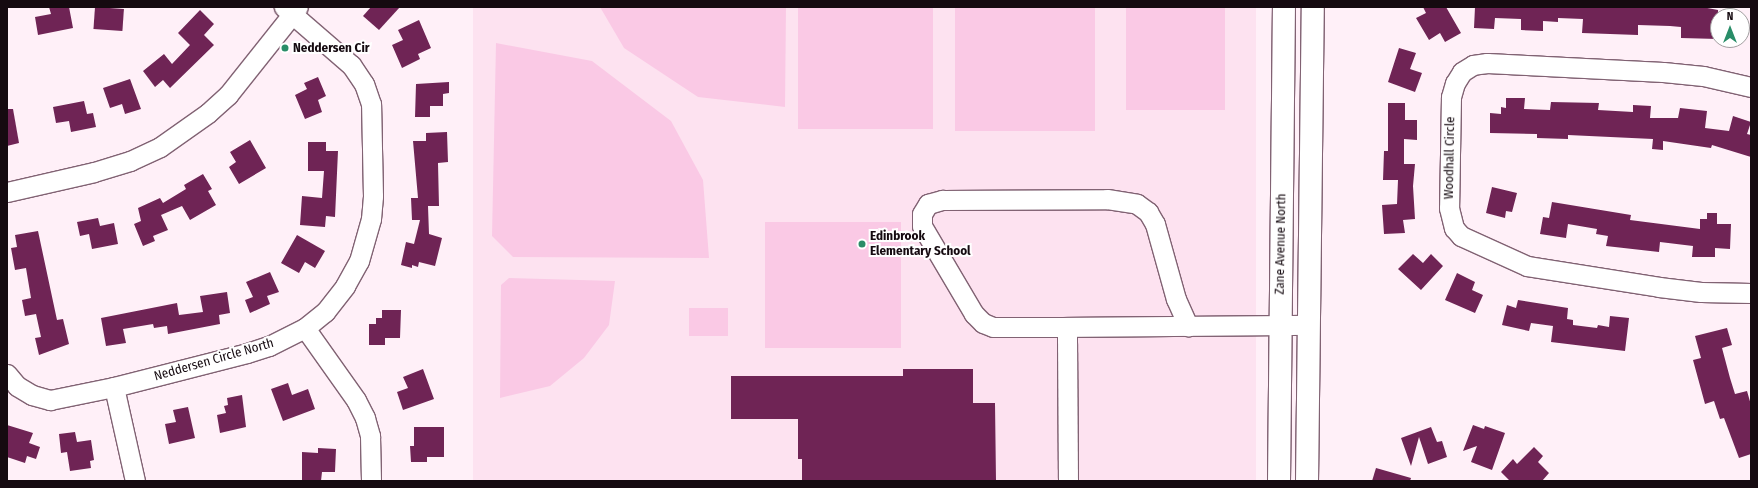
<!DOCTYPE html>
<html>
<head>
<meta charset="utf-8">
<style>
	body { margin:0 }
	#map { position:relative; width:1758px; height:488px; overflow:hidden; background:#fff0f8; font-family:"Fira Sans Condensed",sans-serif }
	div>[style] { position:absolute }
	[style*='--x'] { left:calc(var(--x)*1px); top:calc(var(--y)*1px); width:calc(var(--w)*1px); rotate:calc(var(--a)*1deg) }
	.built>* { inset:0; background:#fde2f0; transform-origin:0 0 }
	.green>* { inset:0; background:#fac9e5; transform-origin:0 0 }
	.building>* { inset:0; background:#6f2455; transform-origin:0 0 }
	.roads { filter:drop-shadow(1px 0 #816273) drop-shadow(-1px 0 #816273) drop-shadow(0 1px #816273) drop-shadow(0 -1px #816273) }
	.minor>* { height:19px; margin:-9.5px; padding:0 9.5px; transform-origin:9.5px; border-radius:9.5px; background:#fff }
	.major>* { height:22px; margin:-11px; padding:0 11px; transform-origin:11px; border-radius:11px; background:#fff }
	.dots>* { width:11px; height:11px; translate:-50% -50%; box-sizing:border-box; border:2px solid #fff; border-radius:50% }
	span { translate:-50% -50%; white-space:nowrap; text-align:center; line-height:1.15; -webkit-text-stroke:4px #fff; paint-order:stroke }
	.poi-label { font-size:13px; color:#150a10; font-weight:700 }
	.left { translate:0 -50%; text-align:left }
	.street-label { font-size:13px; color:#150a10 }
	.frame { position:absolute; inset:0; border:8px solid #150a10; pointer-events:none }
	.north { position:absolute; left:1710px; top:8px; width:40px; height:40px; box-sizing:border-box; background:#fff; border:1px solid #a19d9f; border-radius:50%; rotate:0deg; font-size:11px; font-weight:700; line-height:16px; text-align:center; color:#150a10 }
	.north::after { content:''; display:block; margin:auto; width:14px; height:18px; background:#298d68; clip-path:polygon(50% 0,100% 100%,50% 72%,0 100%) }
</style>
</head>
<body>
<div id="map">
	<div class="built">
		<i style="left:473px;top:7px;width:783px;height:474px"></i>
	</div>
	<div class="green">
		<i style="clip-path:polygon(600px 7px,786px 7px,785px 107px,698px 97px,624px 48px)"></i>
		<i style="left:798px;top:7px;width:135px;height:122px"></i>
		<i style="left:955px;top:7px;width:140px;height:124px"></i>
		<i style="left:1126px;top:7px;width:99px;height:103px"></i>
		<i style="clip-path:polygon(496px 43px,592px 61px,671px 121px,703px 180px,709px 258px,513px 257px,492px 236px)"></i>
		<i style="left:765px;top:222px;width:136px;height:126px"></i>
		<i style="clip-path:polygon(509px 278px,615px 281px,609px 325px,584px 358px,550px 386px,500px 398px,501px 285px)"></i>
		<i style="left:689px;top:308px;width:39px;height:28px"></i>
	</div>
	<div class="building">
		<i style="clip-path:polygon(49px 7px,69px 7px,73px 28px,38px 35px,35px 17px,51px 14px)"></i>
		<i style="left:95px;top:7px;width:29px;height:22px;rotate:4deg"></i>
		<i style="clip-path:polygon(371px 7px,400px 7px,379px 30px,363px 16px)"></i>
		<i style="clip-path:polygon(1423px 7px,1446px 7px,1461px 33px,1445px 42px,1440px 33px,1429px 40px,1416px 18px,1426px 13px)"></i>
		<i style="clip-path:polygon(1475px 7px,1702px 7px,1718px 10px,1718px 39px,1681px 38px,1681px 27px,1670px 26px,1638px 25px,1638px 35px,1582px 33px,1583px 19px,1558px 18px,1558px 22px,1543px 21px,1543px 31px,1521px 30px,1521px 19px,1495px 18px,1494px 29px,1474px 28px)"></i>
		<i style="clip-path:polygon(200px 10px,214px 24px,204px 35px,214px 45px,170px 88px,163px 80px,155px 87px,143px 71px,164px 54px,172px 64px,190px 45px,178px 33px)"></i>
		<i style="clip-path:polygon(419px 20px,431px 48px,418px 54px,420px 59px,402px 68px,392px 45px,403px 40px,398px 30px)"></i>
		<i style="clip-path:polygon(1399px 48px,1416px 53px,1410px 69px,1422px 73px,1415px 92px,1388px 82px)"></i>
		<i style="clip-path:polygon(318px 77px,326px 96px,318px 100px,322px 112px,305px 119px,295px 95px,307px 89px,304px 83px)"></i>
		<i style="clip-path:polygon(130px 79px,141px 109px,125px 114px,122px 104px,110px 108px,103px 88px)"></i>
		<i style="clip-path:polygon(449px 82px,449px 93px,443px 94px,443px 106px,430px 106px,430px 117px,415px 117px,416px 84px)"></i>
		<i style="clip-path:polygon(1506px 98px,1525px 98px,1524px 109px,1550px 110px,1551px 102px,1599px 103px,1598px 110px,1633px 112px,1633px 105px,1651px 106px,1650px 118px,1678px 118px,1680px 108px,1707px 111px,1705px 128px,1729px 131px,1733px 116px,1751px 122px,1747px 134px,1751px 135px,1751px 157px,1712px 145px,1711px 148px,1663px 141px,1663px 150px,1652px 149px,1653px 139px,1568px 135px,1568px 139px,1537px 138px,1537px 134px,1490px 133px,1490px 113px,1501px 114px,1501px 107px,1506px 108px)"></i>
		<i style="clip-path:polygon(84px 101px,87px 114px,93px 113px,96px 127px,71px 132px,69px 121px,56px 123px,53px 107px)"></i>
		<i style="clip-path:polygon(1388px 103px,1405px 103px,1405px 120px,1417px 120px,1417px 140px,1404px 139px,1404px 164px,1415px 164px,1413px 186px,1415px 219px,1403px 220px,1405px 233px,1384px 234px,1382px 205px,1397px 204px,1398px 180px,1383px 180px,1384px 151px,1388px 151px)"></i>
		<i style="clip-path:polygon(7px 109px,13px 109px,19px 143px,7px 146px)"></i>
		<i style="clip-path:polygon(447px 132px,448px 162px,438px 163px,439px 206px,428px 206px,429px 234px,442px 238px,435px 266px,419px 262px,418px 267px,412px 265px,412px 268px,401px 265px,406px 242px,414px 244px,420px 220px,412px 220px,411px 198px,418px 198px,413px 141px,426px 141px,426px 133px)"></i>
		<i style="clip-path:polygon(250px 140px,266px 168px,239px 184px,229px 167px,236px 162px,230px 152px)"></i>
		<i style="clip-path:polygon(308px 142px,326px 142px,326px 151px,338px 151px,335px 217px,326px 216px,325px 227px,300px 225px,302px 196px,322px 198px,324px 171px,308px 171px)"></i>
		<i style="clip-path:polygon(203px 174px,212px 189px,208px 191px,216px 205px,190px 220px,182px 206px,161px 215px,168px 230px,153px 236px,155px 241px,143px 246px,134px 224px,141px 221px,138px 208px,160px 198px,163px 203px,186px 189px,184px 185px)"></i>
		<i style="clip-path:polygon(1492px 187px,1517px 193px,1512px 212px,1506px 211px,1505px 218px,1486px 213px)"></i>
		<i style="clip-path:polygon(1552px 202px,1631px 215px,1630px 220px,1700px 229px,1700px 219px,1707px 219px,1707px 213px,1717px 213px,1717px 224px,1731px 224px,1730px 249px,1715px 248px,1715px 257px,1692px 257px,1693px 246px,1660px 242px,1659px 252px,1606px 246px,1608px 236px,1596px 234px,1597px 229px,1568px 224px,1566px 238px,1540px 234px,1543px 217px,1549px 218px)"></i>
		<i style="clip-path:polygon(98px 218px,100px 226px,114px 223px,118px 244px,92px 249px,89px 234px,80px 236px,77px 222px)"></i>
		<i style="clip-path:polygon(38px 231px,57px 320px,63px 319px,69px 344px,39px 355px,35px 338px,41px 337px,36px 314px,25px 316px,22px 300px,31px 298px,26px 268px,15px 270px,11px 248px,17px 247px,15px 235px)"></i>
		<i style="clip-path:polygon(297px 235px,325px 251px,315px 268px,305px 262px,299px 273px,281px 263px)"></i>
		<i style="clip-path:polygon(1413px 254px,1423px 263px,1431px 254px,1443px 266px,1421px 290px,1398px 269px)"></i>
		<i style="clip-path:polygon(270px 272px,279px 292px,267px 296px,270px 304px,250px 313px,245px 300px,253px 297px,246px 282px)"></i>
		<i style="clip-path:polygon(1457px 273px,1475px 282px,1472px 290px,1483px 295px,1475px 313px,1445px 300px)"></i>
		<i style="clip-path:polygon(227px 292px,230px 313px,219px 315px,220px 324px,168px 334px,167px 326px,154px 328px,153px 324px,123px 329px,126px 343px,106px 346px,101px 318px,177px 303px,179px 315px,203px 312px,200px 296px)"></i>
		<i style="clip-path:polygon(1518px 300px,1568px 308px,1567px 319px,1573px 320px,1573px 325px,1597px 328px,1598px 325px,1609px 327px,1610px 316px,1629px 318px,1625px 351px,1551px 342px,1553px 326px,1531px 323px,1529px 331px,1502px 325px,1507px 305px,1516px 308px)"></i>
		<i style="clip-path:polygon(382px 310px,401px 310px,400px 338px,385px 338px,385px 345px,369px 345px,369px 324px,376px 324px,376px 318px,382px 318px)"></i>
		<i style="clip-path:polygon(1727px 328px,1732px 345px,1722px 348px,1730px 378px,1735px 394px,1747px 391px,1751px 405px,1751px 454px,1739px 458px,1724px 418px,1720px 419px,1714px 401px,1705px 404px,1693px 360px,1701px 358px,1695px 336px)"></i>
		<i style="clip-path:polygon(423px 369px,434px 399px,403px 410px,397px 392px,408px 388px,403px 377px)"></i>
		<i style="clip-path:polygon(903px 369px,973px 369px,973px 403px,995px 403px,996px 481px,802px 481px,802px 459px,798px 459px,798px 419px,731px 419px,731px 376px,903px 376px)"></i>
		<i style="clip-path:polygon(288px 383px,292px 395px,308px 389px,315px 409px,283px 421px,271px 389px)"></i>
		<i style="clip-path:polygon(242px 395px,246px 427px,220px 433px,217px 415px,226px 413px,224px 406px,228px 405px,227px 398px)"></i>
		<i style="clip-path:polygon(188px 407px,195px 438px,169px 444px,165px 424px,176px 422px,173px 410px)"></i>
		<i style="clip-path:polygon(7px 425px,33px 433px,29px 443px,40px 447px,36px 459px,27px 456px,25px 463px,7px 457px)"></i>
		<i style="clip-path:polygon(1473px 425px,1484px 429px,1485px 426px,1505px 433px,1492px 470px,1471px 462px,1477px 446px,1463px 451px)"></i>
		<i style="clip-path:polygon(414px 427px,444px 427px,444px 457px,427px 457px,427px 462px,411px 462px,410px 446px,414px 446px)"></i>
		<i style="clip-path:polygon(1431px 427px,1437px 442px,1442px 441px,1447px 457px,1428px 464px,1419px 437px,1411px 466px,1401px 438px)"></i>
		<i style="clip-path:polygon(75px 432px,77px 442px,91px 440px,94px 460px,90px 461px,91px 468px,70px 471px,67px 452px,61px 453px,59px 434px)"></i>
		<i style="clip-path:polygon(1534px 447px,1543px 456px,1538px 462px,1549px 473px,1542px 481px,1510px 481px,1501px 472px,1513px 459px,1517px 464px)"></i>
		<i style="clip-path:polygon(318px 448px,336px 449px,335px 472px,322px 472px,321px 481px,302px 481px,302px 452px,318px 453px)"></i>
		<i style="clip-path:polygon(1376px 468px,1411px 478px,1410px 481px,1372px 481px)"></i>
	</div>
	<div class="roads">
		<div class="minor">
			<i style="--x:1751;--y:87;--w:49;--a:-167.1"></i>
			<i style="--x:1703;--y:76;--w:40;--a:-174.3"></i>
			<i style="--x:1663;--y:72;--w:176;--a:-177.1"></i>
			<i style="--x:1487;--y:63;--w:14;--a:172"></i>
			<i style="--x:1473;--y:65;--w:13;--a:148"></i>
			<i style="--x:1462;--y:72;--w:13;--a:122"></i>
			<i style="--x:1455;--y:83;--w:15;--a:106"></i>
			<i style="--x:1451;--y:97;--w:111;--a:91"></i>
			<i style="--x:1449;--y:208;--w:21;--a:76"></i>
			<i style="--x:1454;--y:228;--w:11;--a:49"></i>
			<i style="--x:1461;--y:236;--w:72;--a:24.4"></i>
			<i style="--x:1527;--y:266;--w:134;--a:9"></i>
			<i style="--x:1659;--y:287;--w:42;--a:6.8"></i>
			<i style="--x:1701;--y:292;--w:50;--a:1.1"></i>
			<i style="--x:7;--y:192;--w:89;--a:-12.9"></i>
			<i style="--x:94;--y:172;--w:38;--a:-17"></i>
			<i style="--x:130;--y:161;--w:33;--a:-25"></i>
			<i style="--x:160;--y:147;--w:59;--a:-35.3"></i>
			<i style="--x:208;--y:113;--w:27;--a:-42"></i>
			<i style="--x:228;--y:95;--w:112;--a:-51.5"></i>
			<i style="--x:1067;--y:327;--w:74;--a:180"></i>
			<i style="--x:993;--y:327;--w:11;--a:-158"></i>
			<i style="--x:983;--y:323;--w:13;--a:-135"></i>
			<i style="--x:974;--y:314;--w:102;--a:-120.6"></i>
			<i style="--x:922;--y:226;--w:12;--a:-90"></i>
			<i style="--x:922;--y:214;--w:12;--a:-59"></i>
			<i style="--x:928;--y:204;--w:15;--a:-16"></i>
			<i style="--x:942;--y:200;--w:165;--a:-0.3"></i>
			<i style="--x:1107;--y:199;--w:30;--a:9"></i>
			<i style="--x:1137;--y:204;--w:14;--a:36"></i>
			<i style="--x:1148;--y:212;--w:14;--a:60"></i>
			<i style="--x:1155;--y:224;--w:78;--a:74.4"></i>
			<i style="--x:1176;--y:299;--w:30;--a:66"></i>
			<i style="--x:305;--y:328;--w:88;--a:54.7"></i>
			<i style="--x:356;--y:400;--w:20;--a:63"></i>
			<i style="--x:365;--y:418;--w:19;--a:74"></i>
			<i style="--x:370;--y:436;--w:45;--a:88.7"></i>
			<i style="--x:7;--y:374;--w:16;--a:50"></i>
			<i style="--x:17;--y:386;--w:17;--a:31"></i>
			<i style="--x:32;--y:395;--w:19;--a:16"></i>
			<i style="--x:50;--y:400;--w:65;--a:-11.5"></i>
			<i style="--x:114;--y:387;--w:137;--a:-14.3"></i>
			<i style="--x:247;--y:353;--w:23;--a:-18"></i>
			<i style="--x:269;--y:346;--w:40;--a:-26.6"></i>
			<i style="--x:305;--y:328;--w:26;--a:-39"></i>
			<i style="--x:325;--y:312;--w:33;--a:-52"></i>
			<i style="--x:345;--y:286;--w:29;--a:-61"></i>
			<i style="--x:359;--y:261;--w:44;--a:-74.1"></i>
			<i style="--x:371;--y:219;--w:23;--a:-85"></i>
			<i style="--x:373;--y:196;--w:92;--a:-91.2"></i>
			<i style="--x:371;--y:104;--w:21;--a:-109"></i>
			<i style="--x:364;--y:84;--w:23;--a:-124"></i>
			<i style="--x:351;--y:65;--w:89;--a:-139.1"></i>
			<i style="--x:114;--y:387;--w:96;--a:77.4"></i>
			<i style="--x:1068;--y:481;--w:154;--a:-90.4"></i>
			<i style="--x:1067;--y:327;--w:242;--a:-0.5"></i>
		</div>
		<div class="major">
			<i style="--x:1279;--y:481;--w:474;--a:-89.4"></i>
			<i style="--x:1307;--y:481;--w:474;--a:-89.3"></i>
		</div>
	</div>
	<div class="dots">
		<i style="left:285px;top:48px;background:#298d68"></i>
		<i style="left:862px;top:244px;background:#298d68"></i>
	</div>
	<div class="poi-label">
		<span class="left" style="left:293px;top:48px">Neddersen Cir</span>
		<span class="left" style="left:870px;top:244px">Edinbrook<br>Elementary School</span>
	</div>
	<div class="street-label">
		<span style="left:1450px;top:158px;rotate:-89deg">Woodhall Circle</span>
		<span style="left:1281px;top:244px;rotate:-89deg">Zane Avenue North</span>
		<span style="left:214px;top:360px;rotate:-16deg">Neddersen Circle North</span>
	</div>
	<div class="frame"></div>
	<div class="north">N</div>
</div>
</body>
</html>
